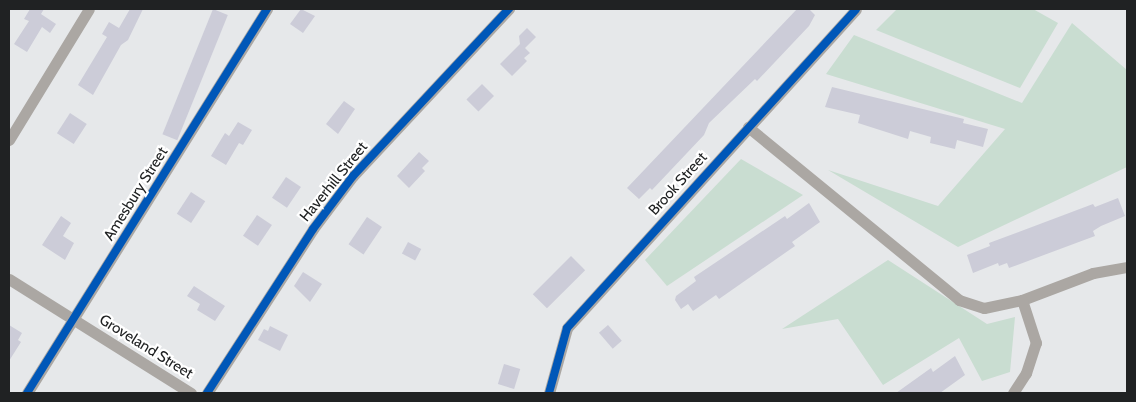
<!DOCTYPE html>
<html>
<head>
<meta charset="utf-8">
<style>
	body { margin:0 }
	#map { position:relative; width:1136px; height:402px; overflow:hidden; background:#e6e8ea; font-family:Cabin,sans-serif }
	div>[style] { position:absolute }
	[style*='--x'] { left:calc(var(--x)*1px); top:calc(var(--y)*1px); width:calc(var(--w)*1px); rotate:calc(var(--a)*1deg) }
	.green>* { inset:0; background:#c9ddd1 }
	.building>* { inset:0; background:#ccccd8; transform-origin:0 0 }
	.street>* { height:11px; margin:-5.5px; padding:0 5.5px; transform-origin:5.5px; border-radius:5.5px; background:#aba7a3 }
	.cycleway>* { height:8px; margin:-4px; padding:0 4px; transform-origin:4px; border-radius:4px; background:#0057b8 }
	span { translate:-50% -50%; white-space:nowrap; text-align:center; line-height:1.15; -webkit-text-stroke:4.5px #fff; paint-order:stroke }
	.street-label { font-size:15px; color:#202223 }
	.frame { position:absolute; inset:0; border:10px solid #202223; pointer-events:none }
</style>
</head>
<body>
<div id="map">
	<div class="green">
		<i style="clip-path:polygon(897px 9px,1033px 9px,1058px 23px,1020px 88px,876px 30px)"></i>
		<i style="clip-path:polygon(1072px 23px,1127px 70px,1127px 167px,958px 247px,828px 170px,938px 206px,1005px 129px,826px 74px,854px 35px,1022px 103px)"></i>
		<i style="clip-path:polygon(741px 159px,803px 195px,667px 286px,645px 260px)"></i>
		<i style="clip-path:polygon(888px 260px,987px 324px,1015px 317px,1010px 372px,982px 381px,959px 338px,883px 385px,838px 319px,782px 329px)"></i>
	</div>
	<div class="building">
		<i style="clip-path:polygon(30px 9px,44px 9px,41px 14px,56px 24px,50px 33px,42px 27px,27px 52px,14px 44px,29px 21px,24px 19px)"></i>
		<i style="clip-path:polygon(130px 9px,143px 9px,128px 40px,121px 45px,93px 95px,78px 85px,107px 37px,102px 34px,109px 22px,119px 28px)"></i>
		<i style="left:213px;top:9px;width:16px;height:135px;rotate:22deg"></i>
		<i style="clip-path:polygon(301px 9px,315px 16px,303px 33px,290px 24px)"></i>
		<i style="clip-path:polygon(797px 9px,809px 9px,815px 15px,809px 26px,757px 81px,755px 79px,709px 123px,704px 135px,652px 190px,650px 188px,639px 199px,627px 188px)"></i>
		<i style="clip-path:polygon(527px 28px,536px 37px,525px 48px,530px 53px,524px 58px,527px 61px,512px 76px,500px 64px,520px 44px,519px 36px)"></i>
		<i style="left:482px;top:84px;width:17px;height:22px;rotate:45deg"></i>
		<i style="clip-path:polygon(832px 87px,964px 119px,963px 123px,988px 129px,983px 147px,957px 140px,955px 149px,930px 143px,931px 137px,910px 131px,908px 139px,858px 123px,860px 115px,825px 107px)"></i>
		<i style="clip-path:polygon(344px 101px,355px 109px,338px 134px,326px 124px)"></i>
		<i style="left:70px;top:113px;width:20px;height:24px;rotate:33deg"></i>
		<i style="clip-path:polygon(238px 122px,252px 130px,243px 145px,239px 143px,226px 165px,211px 156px,225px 133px,229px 136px)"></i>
		<i style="clip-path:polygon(419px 152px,429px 161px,422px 168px,425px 171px,409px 188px,397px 176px)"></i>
		<i style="left:286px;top:177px;width:18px;height:25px;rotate:34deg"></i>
		<i style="left:191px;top:192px;width:17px;height:26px;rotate:33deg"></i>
		<i style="clip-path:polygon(1118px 198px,1125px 216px,1101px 226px,1093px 231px,1095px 236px,1009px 268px,1007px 263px,999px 266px,998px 263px,973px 273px,967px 255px,990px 246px,989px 243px,1093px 204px,1095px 207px)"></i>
		<i style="clip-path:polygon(809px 203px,820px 222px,792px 242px,795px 246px,719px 299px,716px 295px,693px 311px,688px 304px,681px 309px,675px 300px,676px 296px,696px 281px,694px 277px,785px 216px,787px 219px)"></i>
		<i style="left:257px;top:215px;width:18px;height:25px;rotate:34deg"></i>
		<i style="clip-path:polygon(61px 216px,71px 223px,63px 236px,74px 243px,65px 260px,42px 245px)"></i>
		<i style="left:367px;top:217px;width:18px;height:33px;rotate:34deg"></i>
		<i style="left:408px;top:242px;width:15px;height:13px;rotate:28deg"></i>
		<i style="left:571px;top:256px;width:20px;height:54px;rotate:45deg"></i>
		<i style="clip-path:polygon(303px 272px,322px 284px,310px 302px,294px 286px)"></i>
		<i style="clip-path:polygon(194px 286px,225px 306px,215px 321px,197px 310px,200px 304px,187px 296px)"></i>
		<i style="clip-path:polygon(9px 325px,22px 333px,18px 340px,21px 342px,9px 361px)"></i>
		<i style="left:608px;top:325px;width:21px;height:12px;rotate:49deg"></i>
		<i style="clip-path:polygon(270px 326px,288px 335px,280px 351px,258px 340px,264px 329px,268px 331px)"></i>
		<i style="clip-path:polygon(955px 356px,965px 375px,940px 393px,896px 393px,931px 368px,933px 372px)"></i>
		<i style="left:504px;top:364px;width:17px;height:21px;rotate:17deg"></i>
	</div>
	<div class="street">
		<i style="--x:748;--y:127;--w:273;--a:39.3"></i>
		<i style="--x:959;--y:300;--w:26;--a:18"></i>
		<i style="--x:984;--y:308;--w:39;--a:-12"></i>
		<i style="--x:1022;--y:300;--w:76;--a:-20.8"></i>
		<i style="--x:1093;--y:273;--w:35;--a:-10"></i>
		<i style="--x:9;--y:140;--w:153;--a:-58.6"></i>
		<i style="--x:9;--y:279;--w:215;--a:32.1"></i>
		<i style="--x:27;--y:393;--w:453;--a:-58"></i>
		<i style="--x:207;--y:393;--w:195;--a:-57.1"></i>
		<i style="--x:313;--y:229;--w:66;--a:-53"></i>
		<i style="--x:353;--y:176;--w:229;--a:-47"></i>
		<i style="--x:549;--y:393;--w:67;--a:-74.5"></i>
		<i style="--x:567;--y:328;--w:430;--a:-47.8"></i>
		<i style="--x:1013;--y:393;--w:24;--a:-57"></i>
		<i style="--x:1026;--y:373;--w:32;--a:-72"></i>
		<i style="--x:1036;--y:343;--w:45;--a:-108"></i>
	</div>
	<div class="cycleway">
		<i style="--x:27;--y:393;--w:453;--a:-58"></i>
		<i style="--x:207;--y:393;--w:195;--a:-57.1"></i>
		<i style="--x:313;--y:229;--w:66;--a:-53"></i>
		<i style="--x:353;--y:176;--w:229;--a:-47"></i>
		<i style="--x:549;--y:393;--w:67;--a:-74.5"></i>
		<i style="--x:567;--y:328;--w:430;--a:-47.8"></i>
	</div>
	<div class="street-label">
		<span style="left:334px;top:182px;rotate:-51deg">Haverhill Street</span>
		<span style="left:678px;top:184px;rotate:-48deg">Brook Street</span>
		<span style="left:136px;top:194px;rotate:-58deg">Amesbury Street</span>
		<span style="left:146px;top:347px;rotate:32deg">Groveland Street</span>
	</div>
	<div class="frame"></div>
</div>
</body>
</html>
